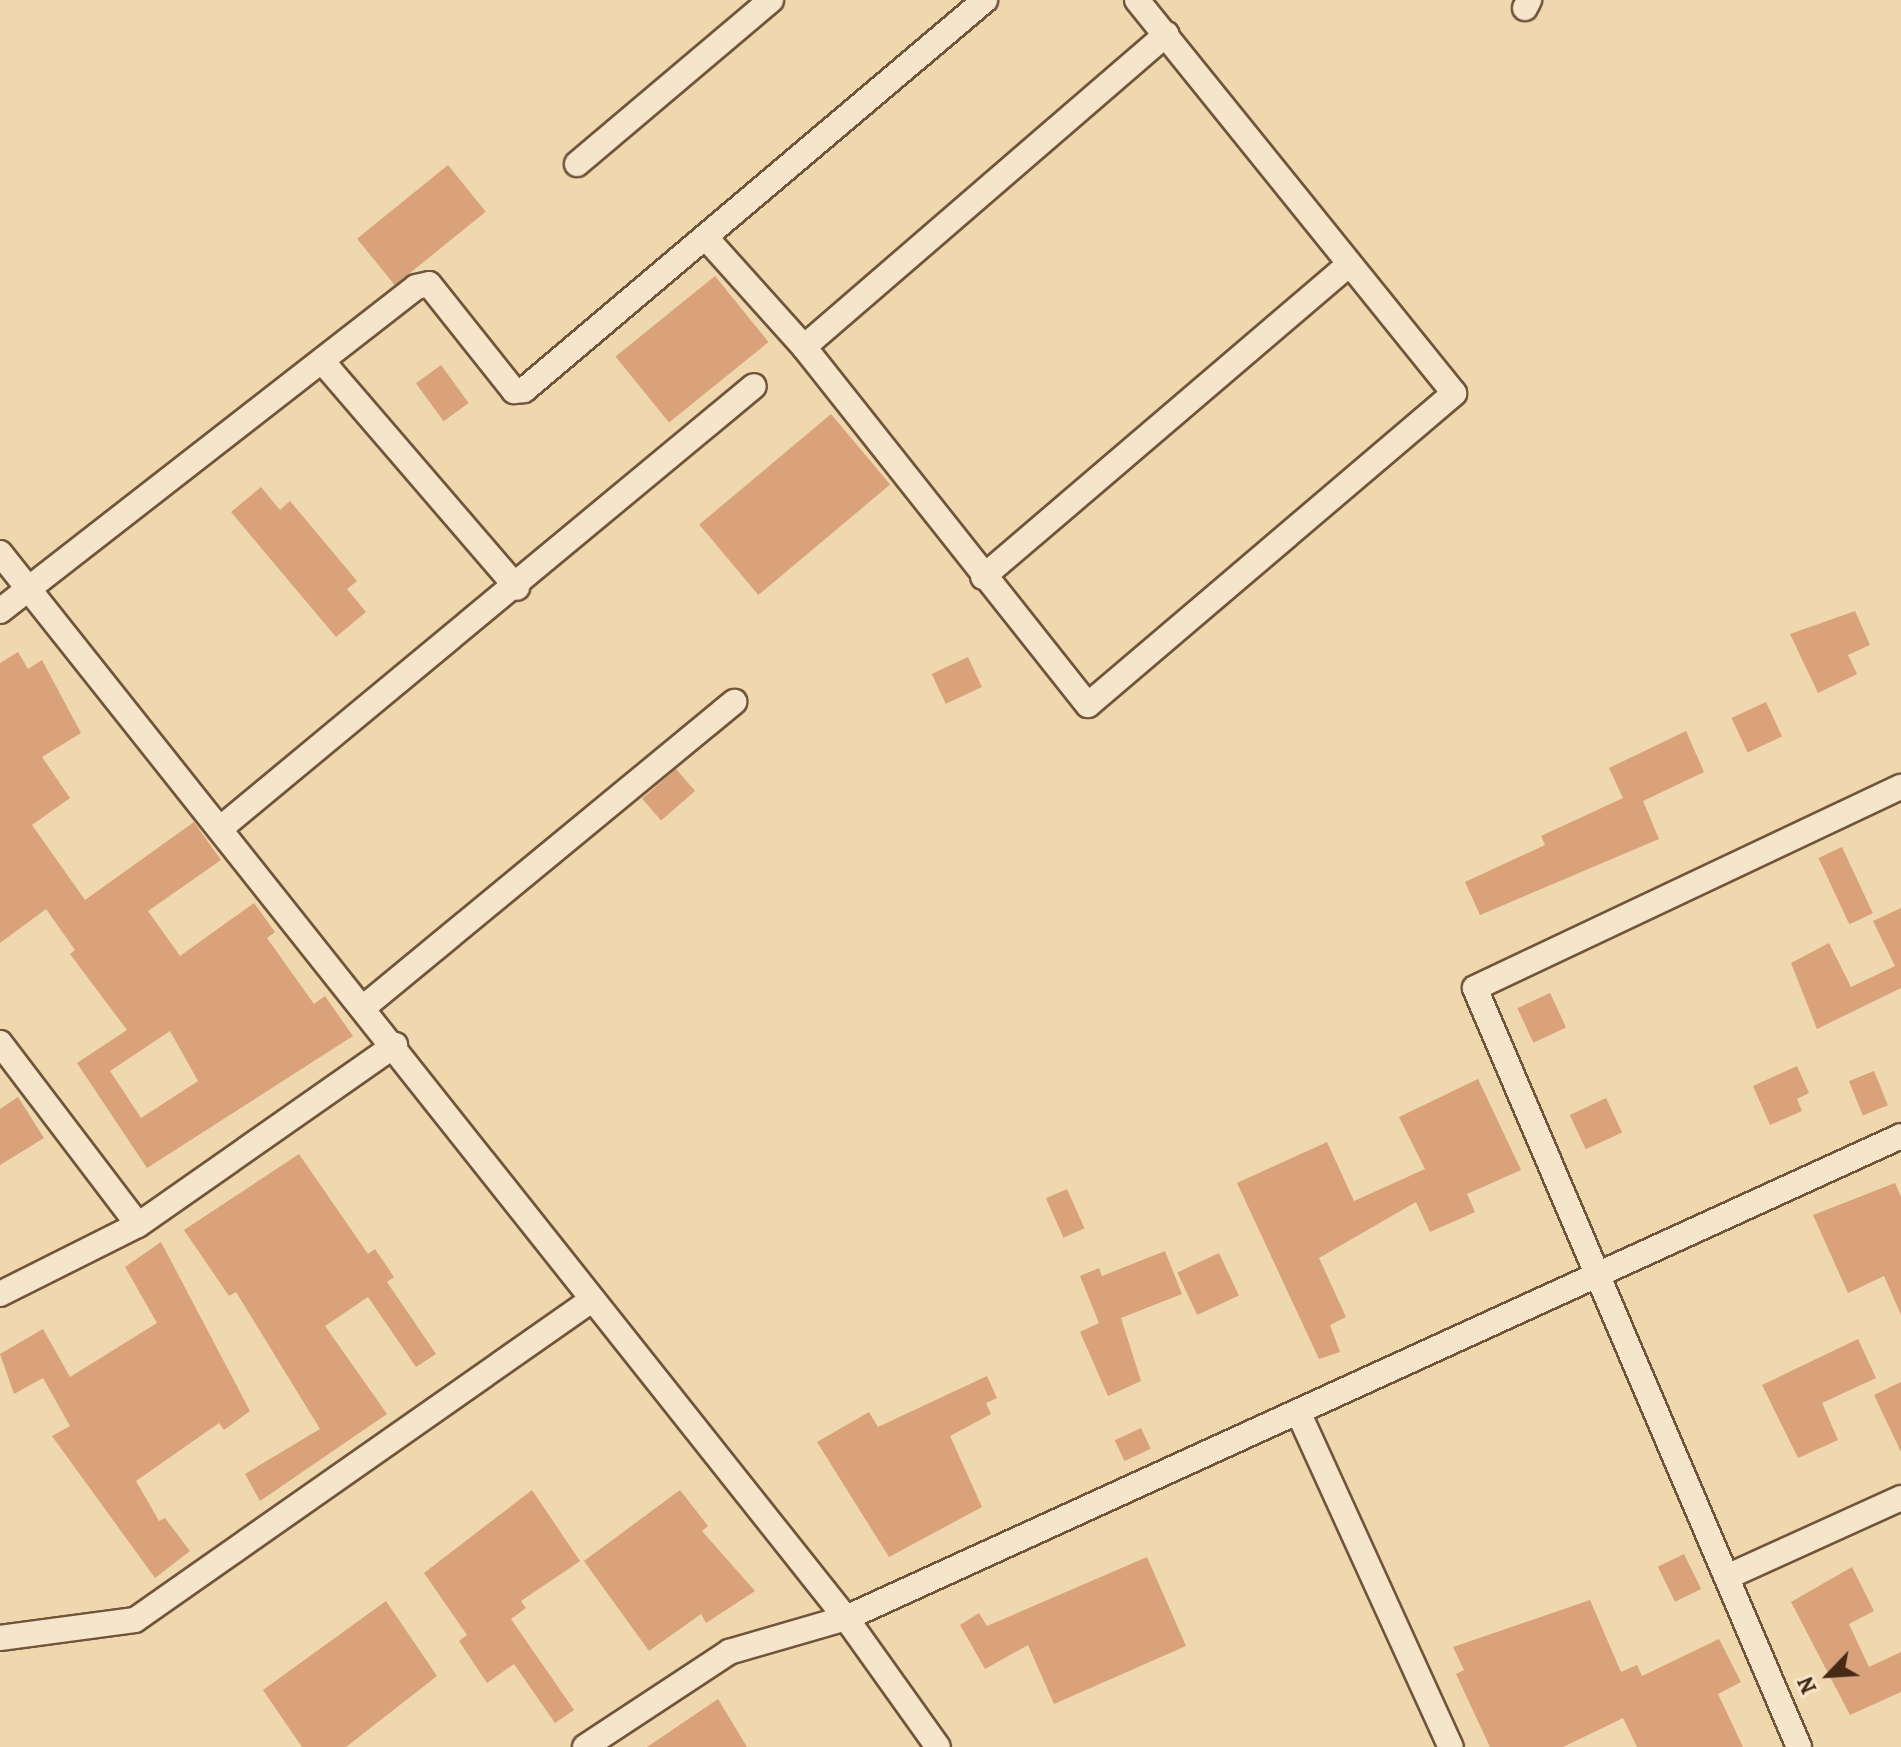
<!DOCTYPE html>
<html>
<head>
<meta charset="utf-8">
<style>
	body { margin:0 }
	#map { position:relative; width:1901px; height:1747px; overflow:hidden; background:#efd7ae; font-family:Alegreya,serif }
	div>[style] { position:absolute }
	[style*='--x'] { left:calc(var(--x)*1px); top:calc(var(--y)*1px); width:calc(var(--w)*1px); rotate:calc(var(--a)*1deg) }
	.building>* { inset:0; background:#d9a27b; transform-origin:0 0 }
	.roads { filter:drop-shadow(2px 0 #71553b) drop-shadow(-2px 0 #71553b) drop-shadow(0 2px #71553b) drop-shadow(0 -2px #71553b) }
	.street>* { height:24px; margin:-12px; padding:0 12px; transform-origin:12px; border-radius:12px; background:#f5e5ca }
	span { translate:-50% -50%; white-space:nowrap; text-align:center; line-height:1.15; -webkit-text-stroke:6px #f5e5ca; paint-order:stroke }
	.north { position:absolute; left:1789px; top:1635px; width:80px; height:80px; -webkit-text-stroke:6px #f5e5ca; paint-order:stroke; rotate:245deg; font-size:22px; font-weight:700; line-height:32px; text-align:center; color:#472a15 }
	.north::after { content:''; display:block; margin:auto; width:28px; height:36px; background:#472a15; clip-path:polygon(50% 0,100% 100%,50% 72%,0 100%) }
</style>
</head>
<body>
<div id="map">
	<div class="building">
		<i style="left:448px;top:165px;width:60px;height:117px;rotate:51deg"></i>
		<i style="left:715px;top:276px;width:85px;height:128px;rotate:51deg"></i>
		<i style="left:441px;top:365px;width:47px;height:31px;rotate:54deg"></i>
		<i style="left:831px;top:414px;width:92px;height:172px;rotate:50deg"></i>
		<i style="clip-path:polygon(261px 487px,280px 510px,290px 501px,357px 581px,347px 589px,366px 612px,336px 637px,231px 512px)"></i>
		<i style="clip-path:polygon(1855px 611px,1870px 645px,1848px 655px,1857px 674px,1818px 693px,1790px 634px)"></i>
		<i style="clip-path:polygon(evenodd,18px 652px,28px 669px,42px 660px,81px 733px,42px 757px,70px 798px,32px 825px,85px 900px,194px 822px,221px 860px,148px 911px,180px 956px,254px 903px,275px 932px,267px 938px,314px 1004px,325px 996px,353px 1036px,147px 1168px,77px 1063px,127px 1030px,70px 954px,75px 950px,46px 909px,0 943px,0 663px,18px 652px,170px 1031px,198px 1081px,141px 1118px,110px 1071px,170px 1031px)"></i>
		<i style="left:968px;top:657px;width:33px;height:40px;rotate:65deg"></i>
		<i style="left:1766px;top:702px;width:38px;height:38px;rotate:65deg"></i>
		<i style="clip-path:polygon(1686px 731px,1704px 772px,1643px 801px,1659px 839px,1480px 915px,1465px 882px,1545px 845px,1541px 836px,1623px 798px,1609px 768px)"></i>
		<i style="left:676px;top:769px;width:29px;height:45px;rotate:49deg"></i>
		<i style="left:1842px;top:847px;width:73px;height:26px;rotate:65deg"></i>
		<i style="clip-path:polygon(1901px 908px,1901px 988px,1817px 1029px,1791px 963px,1829px 943px,1851px 987px,1895px 966px,1873px 921px)"></i>
		<i style="left:1550px;top:993px;width:38px;height:36px;rotate:65deg"></i>
		<i style="clip-path:polygon(1797px 1066px,1809px 1093px,1797px 1099px,1802px 1111px,1770px 1125px,1753px 1086px)"></i>
		<i style="left:1874px;top:1071px;width:37px;height:27px;rotate:68deg"></i>
		<i style="clip-path:polygon(1478px 1079px,1521px 1170px,1467px 1194px,1475px 1212px,1430px 1232px,1416px 1202px,1319px 1258px,1346px 1317px,1330px 1325px,1340px 1352px,1319px 1359px,1237px 1183px,1327px 1142px,1354px 1201px,1425px 1169px,1399px 1117px)"></i>
		<i style="clip-path:polygon(18px 1097px,44px 1138px,0 1165px,0 1109px)"></i>
		<i style="left:1606px;top:1098px;width:38px;height:40px;rotate:65deg"></i>
		<i style="clip-path:polygon(299px 1154px,368px 1254px,375px 1249px,394px 1277px,387px 1282px,436px 1354px,416px 1367px,368px 1297px,325px 1326px,387px 1414px,260px 1501px,245px 1474px,320px 1429px,236px 1292px,229px 1296px,184px 1230px)"></i>
		<i style="clip-path:polygon(1895px 1183px,1901px 1197px,1901px 1315px,1884px 1276px,1848px 1293px,1813px 1215px)"></i>
		<i style="left:1067px;top:1189px;width:43px;height:23px;rotate:66deg"></i>
		<i style="clip-path:polygon(161px 1242px,250px 1411px,224px 1430px,219px 1423px,136px 1481px,159px 1521px,165px 1518px,190px 1551px,155px 1578px,52px 1436px,70px 1426px,43px 1378px,14px 1394px,0 1354px,43px 1329px,70px 1377px,157px 1323px,125px 1267px)"></i>
		<i style="clip-path:polygon(1165px 1251px,1182px 1294px,1121px 1318px,1141px 1381px,1108px 1396px,1080px 1332px,1099px 1323px,1080px 1276px,1099px 1268px,1102px 1276px)"></i>
		<i style="left:1219px;top:1253px;width:47px;height:46px;rotate:65deg"></i>
		<i style="clip-path:polygon(1858px 1339px,1876px 1378px,1822px 1403px,1838px 1440px,1798px 1458px,1762px 1385px)"></i>
		<i style="clip-path:polygon(987px 1376px,997px 1398px,986px 1403px,991px 1414px,950px 1436px,982px 1507px,889px 1557px,817px 1442px,869px 1412px,878px 1427px)"></i>
		<i style="clip-path:polygon(1901px 1382px,1901px 1452px,1874px 1395px)"></i>
		<i style="left:1141px;top:1428px;width:23px;height:29px;rotate:65deg"></i>
		<i style="clip-path:polygon(532px 1490px,580px 1561px,521px 1601px,526px 1608px,511px 1619px,574px 1710px,555px 1723px,514px 1664px,487px 1683px,459px 1641px,467px 1635px,424px 1573px)"></i>
		<i style="clip-path:polygon(680px 1490px,708px 1526px,702px 1531px,755px 1591px,706px 1623px,701px 1614px,649px 1651px,584px 1561px)"></i>
		<i style="left:1684px;top:1554px;width:39px;height:29px;rotate:64deg"></i>
		<i style="clip-path:polygon(1147px 1557px,1186px 1646px,1054px 1704px,1028px 1645px,985px 1669px,960px 1625px,979px 1613px,987px 1626px)"></i>
		<i style="clip-path:polygon(1852px 1567px,1874px 1611px,1849px 1624px,1869px 1667px,1901px 1652px,1901px 1692px,1850px 1715px,1791px 1602px)"></i>
		<i style="clip-path:polygon(1590px 1600px,1621px 1672px,1637px 1665px,1642px 1676px,1719px 1639px,1741px 1682px,1718px 1694px,1743px 1747px,1637px 1747px,1623px 1718px,1563px 1747px,1490px 1747px,1456px 1674px,1464px 1670px,1453px 1647px)"></i>
		<i style="clip-path:polygon(386px 1601px,437px 1676px,346px 1747px,302px 1747px,263px 1690px)"></i>
		<i style="clip-path:polygon(718px 1699px,747px 1747px,647px 1747px)"></i>
	</div>
	<div class="roads">
		<div class="street">
			<i style="--x:1525;--y:8;--w:9;--a:-63"></i>
			<i style="--x:577;--y:164;--w:254;--a:-40.2"></i>
			<i style="--x:707;--y:239;--w:145;--a:48.1"></i>
			<i style="--x:804;--y:347;--w:457;--a:51.6"></i>
			<i style="--x:1088;--y:705;--w:481;--a:-40.4"></i>
			<i style="--x:1454;--y:393;--w:505;--a:-128.89"></i>
			<i style="--x:804;--y:347;--w:479;--a:-40.8"></i>
			<i style="--x:322;--y:361;--w:299;--a:49.3"></i>
			<i style="--x:0;--y:553;--w:1360;--a:51.54"></i>
			<i style="--x:846;--y:1618;--w:158;--a:54.5"></i>
			<i style="--x:983;--y:577;--w:479;--a:-40.5"></i>
			<i style="--x:0;--y:611;--w:527;--a:-37.91"></i>
			<i style="--x:416;--y:287;--w:13;--a:-13"></i>
			<i style="--x:429;--y:284;--w:137;--a:51.5"></i>
			<i style="--x:514;--y:391;--w:10;--a:-6"></i>
			<i style="--x:524;--y:390;--w:604;--a:-40.23"></i>
			<i style="--x:221;--y:828;--w:692;--a:-39.67"></i>
			<i style="--x:364;--y:1007;--w:480;--a:-39.5"></i>
			<i style="--x:0;--y:1043;--w:228;--a:52.8"></i>
			<i style="--x:0;--y:1294;--w:154;--a:-26.6"></i>
			<i style="--x:138;--y:1225;--w:314;--a:-35"></i>
			<i style="--x:1299;--y:1414;--w:366;--a:65.5"></i>
			<i style="--x:1729;--y:1576;--w:189;--a:-24.4"></i>
			<i style="--x:0;--y:1638;--w:136;--a:-7.6"></i>
			<i style="--x:135;--y:1620;--w:556;--a:-35.03"></i>
			<i style="--x:585;--y:1747;--w:173;--a:-33.4"></i>
			<i style="--x:729;--y:1652;--w:122;--a:-16.2"></i>
			<i style="--x:846;--y:1618;--w:1160;--a:-24.55"></i>
			<i style="--x:1799;--y:1747;--w:825;--a:-113.12"></i>
			<i style="--x:1475;--y:988;--w:471;--a:-25.3"></i>
		</div>
	</div>
	<div class="north">N</div>
</div>
</body>
</html>
